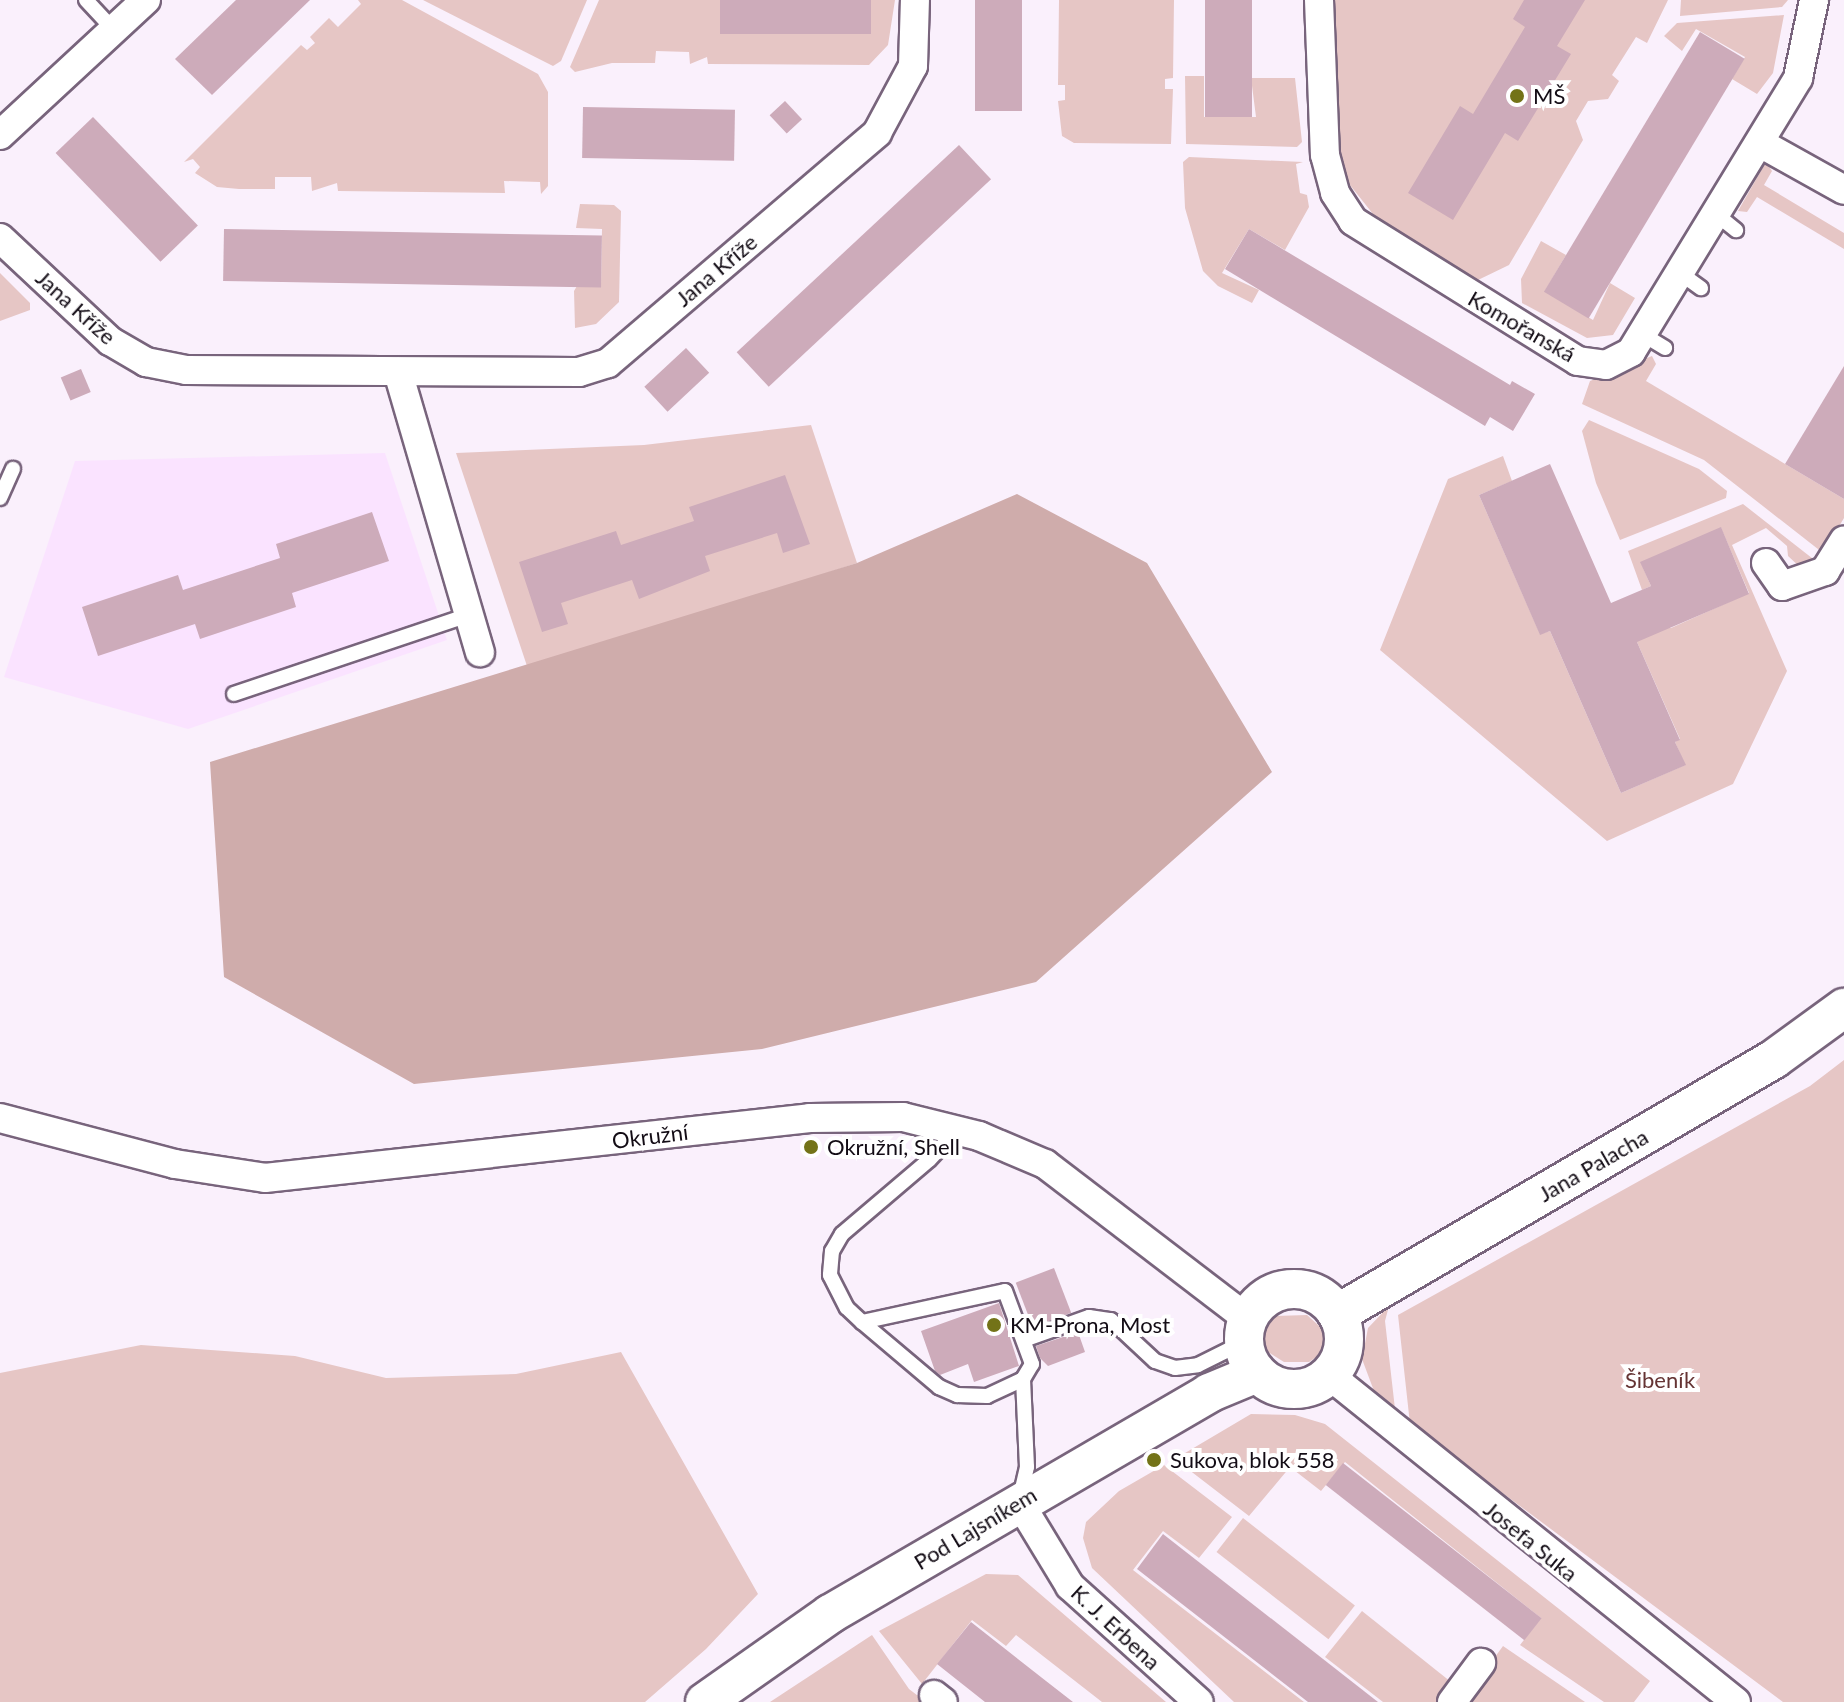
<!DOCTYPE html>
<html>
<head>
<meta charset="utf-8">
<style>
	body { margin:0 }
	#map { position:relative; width:1844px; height:1702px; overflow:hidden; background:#faf0fc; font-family:Lato,sans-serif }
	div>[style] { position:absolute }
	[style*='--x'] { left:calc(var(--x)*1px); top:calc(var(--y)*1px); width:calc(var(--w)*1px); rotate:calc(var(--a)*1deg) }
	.built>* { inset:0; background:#fae3ff }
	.green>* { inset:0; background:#e6c6c5; transform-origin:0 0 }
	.forest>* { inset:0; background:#cfacab }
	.building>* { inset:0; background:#cdabba; transform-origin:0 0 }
	.roads { filter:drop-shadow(2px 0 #78647c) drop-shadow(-2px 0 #78647c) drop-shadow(0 2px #78647c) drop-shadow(0 -2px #78647c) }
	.lane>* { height:14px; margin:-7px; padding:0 7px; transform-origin:7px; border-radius:7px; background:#fff }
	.street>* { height:28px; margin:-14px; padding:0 14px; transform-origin:14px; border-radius:14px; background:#fff }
	.secondary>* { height:38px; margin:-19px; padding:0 19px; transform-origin:19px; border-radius:19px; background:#fff }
	.secondary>.ring { margin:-19px; padding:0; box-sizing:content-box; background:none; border:38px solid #fff; border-radius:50% }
	.dots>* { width:22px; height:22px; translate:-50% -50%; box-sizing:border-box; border:4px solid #fff; border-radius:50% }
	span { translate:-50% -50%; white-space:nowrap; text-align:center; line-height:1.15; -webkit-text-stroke:8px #fff; paint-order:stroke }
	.poi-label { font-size:22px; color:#130c15 }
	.left { translate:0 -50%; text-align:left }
	.street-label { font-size:22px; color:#130c15 }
	.park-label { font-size:22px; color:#653434 }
</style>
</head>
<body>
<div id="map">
	<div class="built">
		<i style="clip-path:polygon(385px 453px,447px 640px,188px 729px,4px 677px,75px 461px)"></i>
	</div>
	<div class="green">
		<i style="clip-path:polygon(358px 0,402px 0,538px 74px,548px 92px,548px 186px,541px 194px,540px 182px,504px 181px,505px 193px,338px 191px,337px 183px,312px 191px,311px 177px,275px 177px,275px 189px,239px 189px,217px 187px,195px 173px,200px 167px,193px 159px,184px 162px,301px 45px,307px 50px,315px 43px,310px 37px,329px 18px,338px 27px,361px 4px)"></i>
		<i style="clip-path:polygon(423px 0,587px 0,561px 61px,553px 66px)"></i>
		<i style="clip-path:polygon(599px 0,895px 0,888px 45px,869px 65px,708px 64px,707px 57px,690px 64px,689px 52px,656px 51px,655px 63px,612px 63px,575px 72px,570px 67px)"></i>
		<i style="clip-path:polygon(1059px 0,1174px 0,1173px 78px,1165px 79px,1165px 89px,1173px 89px,1171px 144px,1074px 143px,1062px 136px,1058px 101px,1065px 100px,1065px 85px,1058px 85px)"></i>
		<i style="clip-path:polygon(1330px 0,1668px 0,1647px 43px,1636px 37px,1612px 75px,1619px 81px,1608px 99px,1588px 101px,1576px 121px,1583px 140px,1509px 265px,1478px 280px,1453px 271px,1373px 214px,1342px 175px)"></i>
		<i style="clip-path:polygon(1681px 0,1788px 0,1782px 7px,1680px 16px)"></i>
		<i style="clip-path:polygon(1784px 15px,1773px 73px,1757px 94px,1732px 79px,1745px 57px,1696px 29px,1682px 51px,1664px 36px,1677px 23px)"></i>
		<i style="clip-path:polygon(1185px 76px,1204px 76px,1204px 117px,1256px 117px,1251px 78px,1295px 78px,1302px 142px,1297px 147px,1186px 144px)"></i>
		<i style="clip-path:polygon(1189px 157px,1303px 162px,1296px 164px,1300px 193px,1307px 195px,1309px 207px,1285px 250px,1249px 229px,1222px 273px,1259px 290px,1252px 303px,1218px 286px,1203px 271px,1185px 208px,1183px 162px)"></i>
		<i style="clip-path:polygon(1766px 162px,1772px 171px,1764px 185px,1844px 233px,1844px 249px,1757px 197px,1747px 212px,1738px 211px)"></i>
		<i style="clip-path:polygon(580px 204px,614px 205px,621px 211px,619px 302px,596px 324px,575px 328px,574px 291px,577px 286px,601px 285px,602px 229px,576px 228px)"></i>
		<i style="clip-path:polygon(1541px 241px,1566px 255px,1545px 291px,1593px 320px,1610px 283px,1635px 298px,1613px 335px,1587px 338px,1522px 303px,1521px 279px)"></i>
		<i style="clip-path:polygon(0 273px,30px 303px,30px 310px,0 321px)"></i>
		<i style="clip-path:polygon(1652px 356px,1656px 364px,1646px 381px,1844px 499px,1844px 518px,1823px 553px,1704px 460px,1582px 404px,1590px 381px)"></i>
		<i style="clip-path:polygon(1589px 420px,1699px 469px,1727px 491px,1726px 498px,1620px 540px,1596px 483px,1582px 431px)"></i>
		<i style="clip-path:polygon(811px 425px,857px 563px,529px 672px,456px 453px,644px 445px)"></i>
		<i style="clip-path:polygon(1503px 456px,1512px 481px,1479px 495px,1540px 634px,1550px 631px,1621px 793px,1685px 765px,1675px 742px,1680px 739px,1629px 624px,1671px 628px,1749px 593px,1721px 528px,1641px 563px,1651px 586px,1642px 590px,1628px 551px,1743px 504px,1817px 562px,1802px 569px,1788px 556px,1787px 546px,1766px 528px,1732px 545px,1787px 671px,1733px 784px,1607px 841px,1380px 650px,1448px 479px)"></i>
		<i style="clip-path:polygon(1844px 1060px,1844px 1702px,1783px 1702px,1410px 1424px,1398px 1315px,1810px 1086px)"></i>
		<i style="clip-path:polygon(1389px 1306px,1385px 1321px,1395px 1409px,1374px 1391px,1362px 1359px,1368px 1328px)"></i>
		<i style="clip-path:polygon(1307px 1315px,1327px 1333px,1321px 1354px,1309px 1362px,1284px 1362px,1265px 1350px,1259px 1335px,1263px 1324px,1275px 1316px)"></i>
		<i style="clip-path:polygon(141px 1345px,295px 1356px,386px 1378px,516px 1374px,621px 1352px,758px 1594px,706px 1649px,645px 1702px,0 1702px,0 1373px)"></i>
		<i style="clip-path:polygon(1251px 1414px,1295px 1415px,1325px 1424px,1650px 1681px,1634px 1702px,1604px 1702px,1520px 1645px,1541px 1618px,1345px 1462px,1321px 1491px,1290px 1467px,1249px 1516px,1184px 1466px,1180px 1456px)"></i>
		<i style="clip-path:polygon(1164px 1465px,1232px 1517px,1199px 1558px,1163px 1531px,1133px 1570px,1304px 1702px,1234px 1702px,1092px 1568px,1083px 1538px,1086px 1522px,1119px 1491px)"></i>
		<i style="left:1243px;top:1518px;width:142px;height:43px;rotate:38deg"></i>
		<i style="clip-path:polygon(986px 1574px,1018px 1575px,1166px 1702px,1102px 1702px,1016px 1635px,1006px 1646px,972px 1620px,922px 1684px,879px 1631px)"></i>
		<i style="clip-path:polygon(1362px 1611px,1451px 1682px,1438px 1702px,1383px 1702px,1325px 1657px)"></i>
		<i style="clip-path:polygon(872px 1635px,909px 1689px,926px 1702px,770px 1702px)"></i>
		<i style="clip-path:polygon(1503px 1646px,1585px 1702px,1462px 1702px)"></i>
	</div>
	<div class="forest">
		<i style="clip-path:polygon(1017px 494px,1147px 563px,1272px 772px,1036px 982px,762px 1049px,414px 1084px,224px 977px,210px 762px,857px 563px)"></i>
	</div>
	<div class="building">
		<i style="clip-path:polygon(236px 0,310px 0,212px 95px,175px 59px)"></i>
		<i style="left:720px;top:0;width:151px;height:34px"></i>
		<i style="left:975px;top:0;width:47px;height:111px"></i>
		<i style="left:1205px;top:0;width:47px;height:117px"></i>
		<i style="clip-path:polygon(1524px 0,1585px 0,1557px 46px,1571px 54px,1518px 141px,1505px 133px,1453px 220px,1408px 193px,1460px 106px,1473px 114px,1525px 27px,1513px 19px)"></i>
		<i style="left:1700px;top:32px;width:52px;height:303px;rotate:31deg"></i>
		<i style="left:785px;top:101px;width:25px;height:21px;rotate:47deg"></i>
		<i style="left:583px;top:107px;width:152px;height:51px;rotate:1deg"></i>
		<i style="left:93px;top:117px;width:151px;height:52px;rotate:46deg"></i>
		<i style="left:959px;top:145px;width:47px;height:304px;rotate:47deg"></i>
		<i style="left:224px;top:229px;width:378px;height:52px;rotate:1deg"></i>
		<i style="clip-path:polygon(1249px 229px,1510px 385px,1512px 381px,1535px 394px,1513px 431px,1490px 417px,1485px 426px,1225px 269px)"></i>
		<i style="left:686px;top:348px;width:34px;height:57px;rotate:47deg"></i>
		<i style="clip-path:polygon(1844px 366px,1844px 499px,1785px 464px)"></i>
		<i style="left:81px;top:369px;width:25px;height:22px;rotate:67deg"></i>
		<i style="clip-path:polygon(1550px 464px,1611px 603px,1651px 586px,1640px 562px,1721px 527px,1749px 594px,1637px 642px,1680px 740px,1675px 742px,1686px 765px,1621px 793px,1550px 631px,1540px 635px,1479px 495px)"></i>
		<i style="clip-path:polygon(785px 475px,810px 544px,783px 553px,777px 533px,705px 556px,710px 571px,639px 599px,632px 580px,561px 603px,568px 624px,542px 632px,519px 562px,616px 531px,621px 545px,694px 521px,689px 507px)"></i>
		<i style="clip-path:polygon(372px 512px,389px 561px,292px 593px,296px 607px,200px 639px,195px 624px,98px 656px,82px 607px,178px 575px,183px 590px,280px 558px,276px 544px)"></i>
		<i style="left:1054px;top:1268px;width:48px;height:41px;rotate:69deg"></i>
		<i style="clip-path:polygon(999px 1303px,1019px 1366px,974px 1382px,968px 1364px,940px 1375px,935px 1371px,921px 1331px)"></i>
		<i style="clip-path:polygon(1078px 1332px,1085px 1352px,1048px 1366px,1040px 1358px,1036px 1346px)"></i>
		<i style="left:1343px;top:1463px;width:252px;height:28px;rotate:38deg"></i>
		<i style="clip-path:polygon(1163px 1534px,1378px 1702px,1308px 1702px,1137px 1569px)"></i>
		<i style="clip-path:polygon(971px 1622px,1046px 1681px,1073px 1702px,985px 1702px,937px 1664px)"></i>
	</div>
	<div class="roads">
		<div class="lane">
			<i style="--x:86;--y:0;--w:41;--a:47"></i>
			<i style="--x:1716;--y:214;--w:26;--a:39"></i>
			<i style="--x:1680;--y:273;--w:26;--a:36"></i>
			<i style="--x:1642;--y:334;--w:27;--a:31"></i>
			<i style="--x:0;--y:498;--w:32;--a:-66"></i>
			<i style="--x:234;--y:694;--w:248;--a:-18.6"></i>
			<i style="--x:958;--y:1129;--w:42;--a:133.1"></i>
			<i style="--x:929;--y:1160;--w:114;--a:139.6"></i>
			<i style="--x:842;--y:1234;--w:20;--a:120"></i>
			<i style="--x:832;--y:1251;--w:24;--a:95"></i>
			<i style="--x:830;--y:1275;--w:37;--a:63"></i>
			<i style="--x:847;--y:1308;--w:21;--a:43"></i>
			<i style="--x:862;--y:1322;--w:146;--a:-12.2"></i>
			<i style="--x:1005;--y:1291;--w:78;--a:69.7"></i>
			<i style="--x:1032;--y:1364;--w:17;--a:121"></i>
			<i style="--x:1023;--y:1379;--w:88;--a:87.4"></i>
			<i style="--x:1027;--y:1467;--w:31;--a:103"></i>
			<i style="--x:862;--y:1322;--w:101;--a:40.2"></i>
			<i style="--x:939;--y:1387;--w:20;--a:24"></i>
			<i style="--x:957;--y:1395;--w:30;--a:2"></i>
			<i style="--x:987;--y:1396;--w:40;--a:-25"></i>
			<i style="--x:1024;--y:1340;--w:69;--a:-19.5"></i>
			<i style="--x:1089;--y:1317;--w:22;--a:8"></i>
			<i style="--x:1111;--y:1320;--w:60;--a:43"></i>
			<i style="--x:1155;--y:1361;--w:21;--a:19"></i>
			<i style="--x:1175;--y:1368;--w:23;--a:-7"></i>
			<i style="--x:1198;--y:1365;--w:51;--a:-26.6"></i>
		</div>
		<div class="street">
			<i style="--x:1319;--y:0;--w:155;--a:87.8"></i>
			<i style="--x:1325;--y:155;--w:39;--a:75"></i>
			<i style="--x:1335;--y:193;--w:33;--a:57"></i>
			<i style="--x:1353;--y:221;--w:265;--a:31.9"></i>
			<i style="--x:1578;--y:361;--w:28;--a:8"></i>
			<i style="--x:1606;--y:365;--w:28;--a:-27"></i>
			<i style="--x:1631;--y:352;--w:321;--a:-58.6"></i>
			<i style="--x:1798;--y:78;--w:80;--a:-78.4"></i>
			<i style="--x:0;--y:135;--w:199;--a:-42.8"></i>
			<i style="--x:1760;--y:143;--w:96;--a:29.2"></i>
			<i style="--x:0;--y:238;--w:151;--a:43.1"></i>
			<i style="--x:110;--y:341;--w:42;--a:30.3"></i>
			<i style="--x:146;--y:362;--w:41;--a:11.3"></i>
			<i style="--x:186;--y:370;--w:393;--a:0.3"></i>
			<i style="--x:579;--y:372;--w:30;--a:-17"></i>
			<i style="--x:608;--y:363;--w:354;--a:-40.5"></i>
			<i style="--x:877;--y:133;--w:76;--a:-61.8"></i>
			<i style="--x:913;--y:66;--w:66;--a:-88.3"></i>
			<i style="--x:398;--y:372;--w:292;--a:73.7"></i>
			<i style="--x:1766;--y:563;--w:28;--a:55"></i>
			<i style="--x:1782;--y:586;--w:46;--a:-19.2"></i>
			<i style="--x:1825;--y:571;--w:36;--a:-58"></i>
			<i style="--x:0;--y:1118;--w:181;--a:14.7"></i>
			<i style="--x:175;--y:1164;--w:91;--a:8.8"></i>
			<i style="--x:265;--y:1178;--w:548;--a:-6.28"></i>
			<i style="--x:810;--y:1118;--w:93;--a:-0.6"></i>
			<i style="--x:903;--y:1117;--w:78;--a:14"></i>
			<i style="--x:979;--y:1136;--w:72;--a:23"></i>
			<i style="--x:1045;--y:1164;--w:255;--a:37.4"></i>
			<i style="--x:1329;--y:1375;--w:522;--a:38.78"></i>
			<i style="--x:1019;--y:1502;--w:98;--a:58.7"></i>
			<i style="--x:1070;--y:1586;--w:173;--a:42"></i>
			<i style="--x:934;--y:1695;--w:11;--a:38"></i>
			<i style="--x:1452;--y:1702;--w:49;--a:-53.4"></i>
		</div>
		<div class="secondary">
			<i class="ring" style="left:1244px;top:1289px;width:62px;height:62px"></i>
			<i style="--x:1337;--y:1314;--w:506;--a:-30.26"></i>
			<i style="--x:1774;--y:1059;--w:87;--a:-36.1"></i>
			<i style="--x:705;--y:1702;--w:153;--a:-35.1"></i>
			<i style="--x:830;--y:1614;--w:439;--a:-30.2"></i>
			<i style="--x:1209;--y:1393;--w:52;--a:-22.6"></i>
		</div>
	</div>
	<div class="dots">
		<i style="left:1517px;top:96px;background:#737318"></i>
		<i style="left:811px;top:1147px;background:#737318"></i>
		<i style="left:994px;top:1325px;background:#737318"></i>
		<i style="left:1154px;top:1460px;background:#737318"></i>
	</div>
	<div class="poi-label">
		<span class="left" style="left:1533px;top:96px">MŠ</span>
		<span class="left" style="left:827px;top:1147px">Okružní, Shell</span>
		<span class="left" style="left:1010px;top:1325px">KM-Prona, Most</span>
		<span class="left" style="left:1170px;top:1460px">Sukova, blok 558</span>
	</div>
	<div class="street-label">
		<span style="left:716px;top:270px;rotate:-40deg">Jana Kříže</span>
		<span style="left:76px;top:307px;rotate:42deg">Jana Kříže</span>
		<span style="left:1522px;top:326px;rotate:30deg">Komořanská</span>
		<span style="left:650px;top:1136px;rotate:-7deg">Okružní</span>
		<span style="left:1593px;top:1165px;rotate:-30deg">Jana Palacha</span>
		<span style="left:975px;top:1528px;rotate:-31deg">Pod Lajsníkem</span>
		<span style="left:1531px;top:1541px;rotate:39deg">Josefa Suka</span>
		<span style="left:1116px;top:1627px;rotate:43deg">K. J. Erbena</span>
	</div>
	<div class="park-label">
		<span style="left:1660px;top:1380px">Šibeník</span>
	</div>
</div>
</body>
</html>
